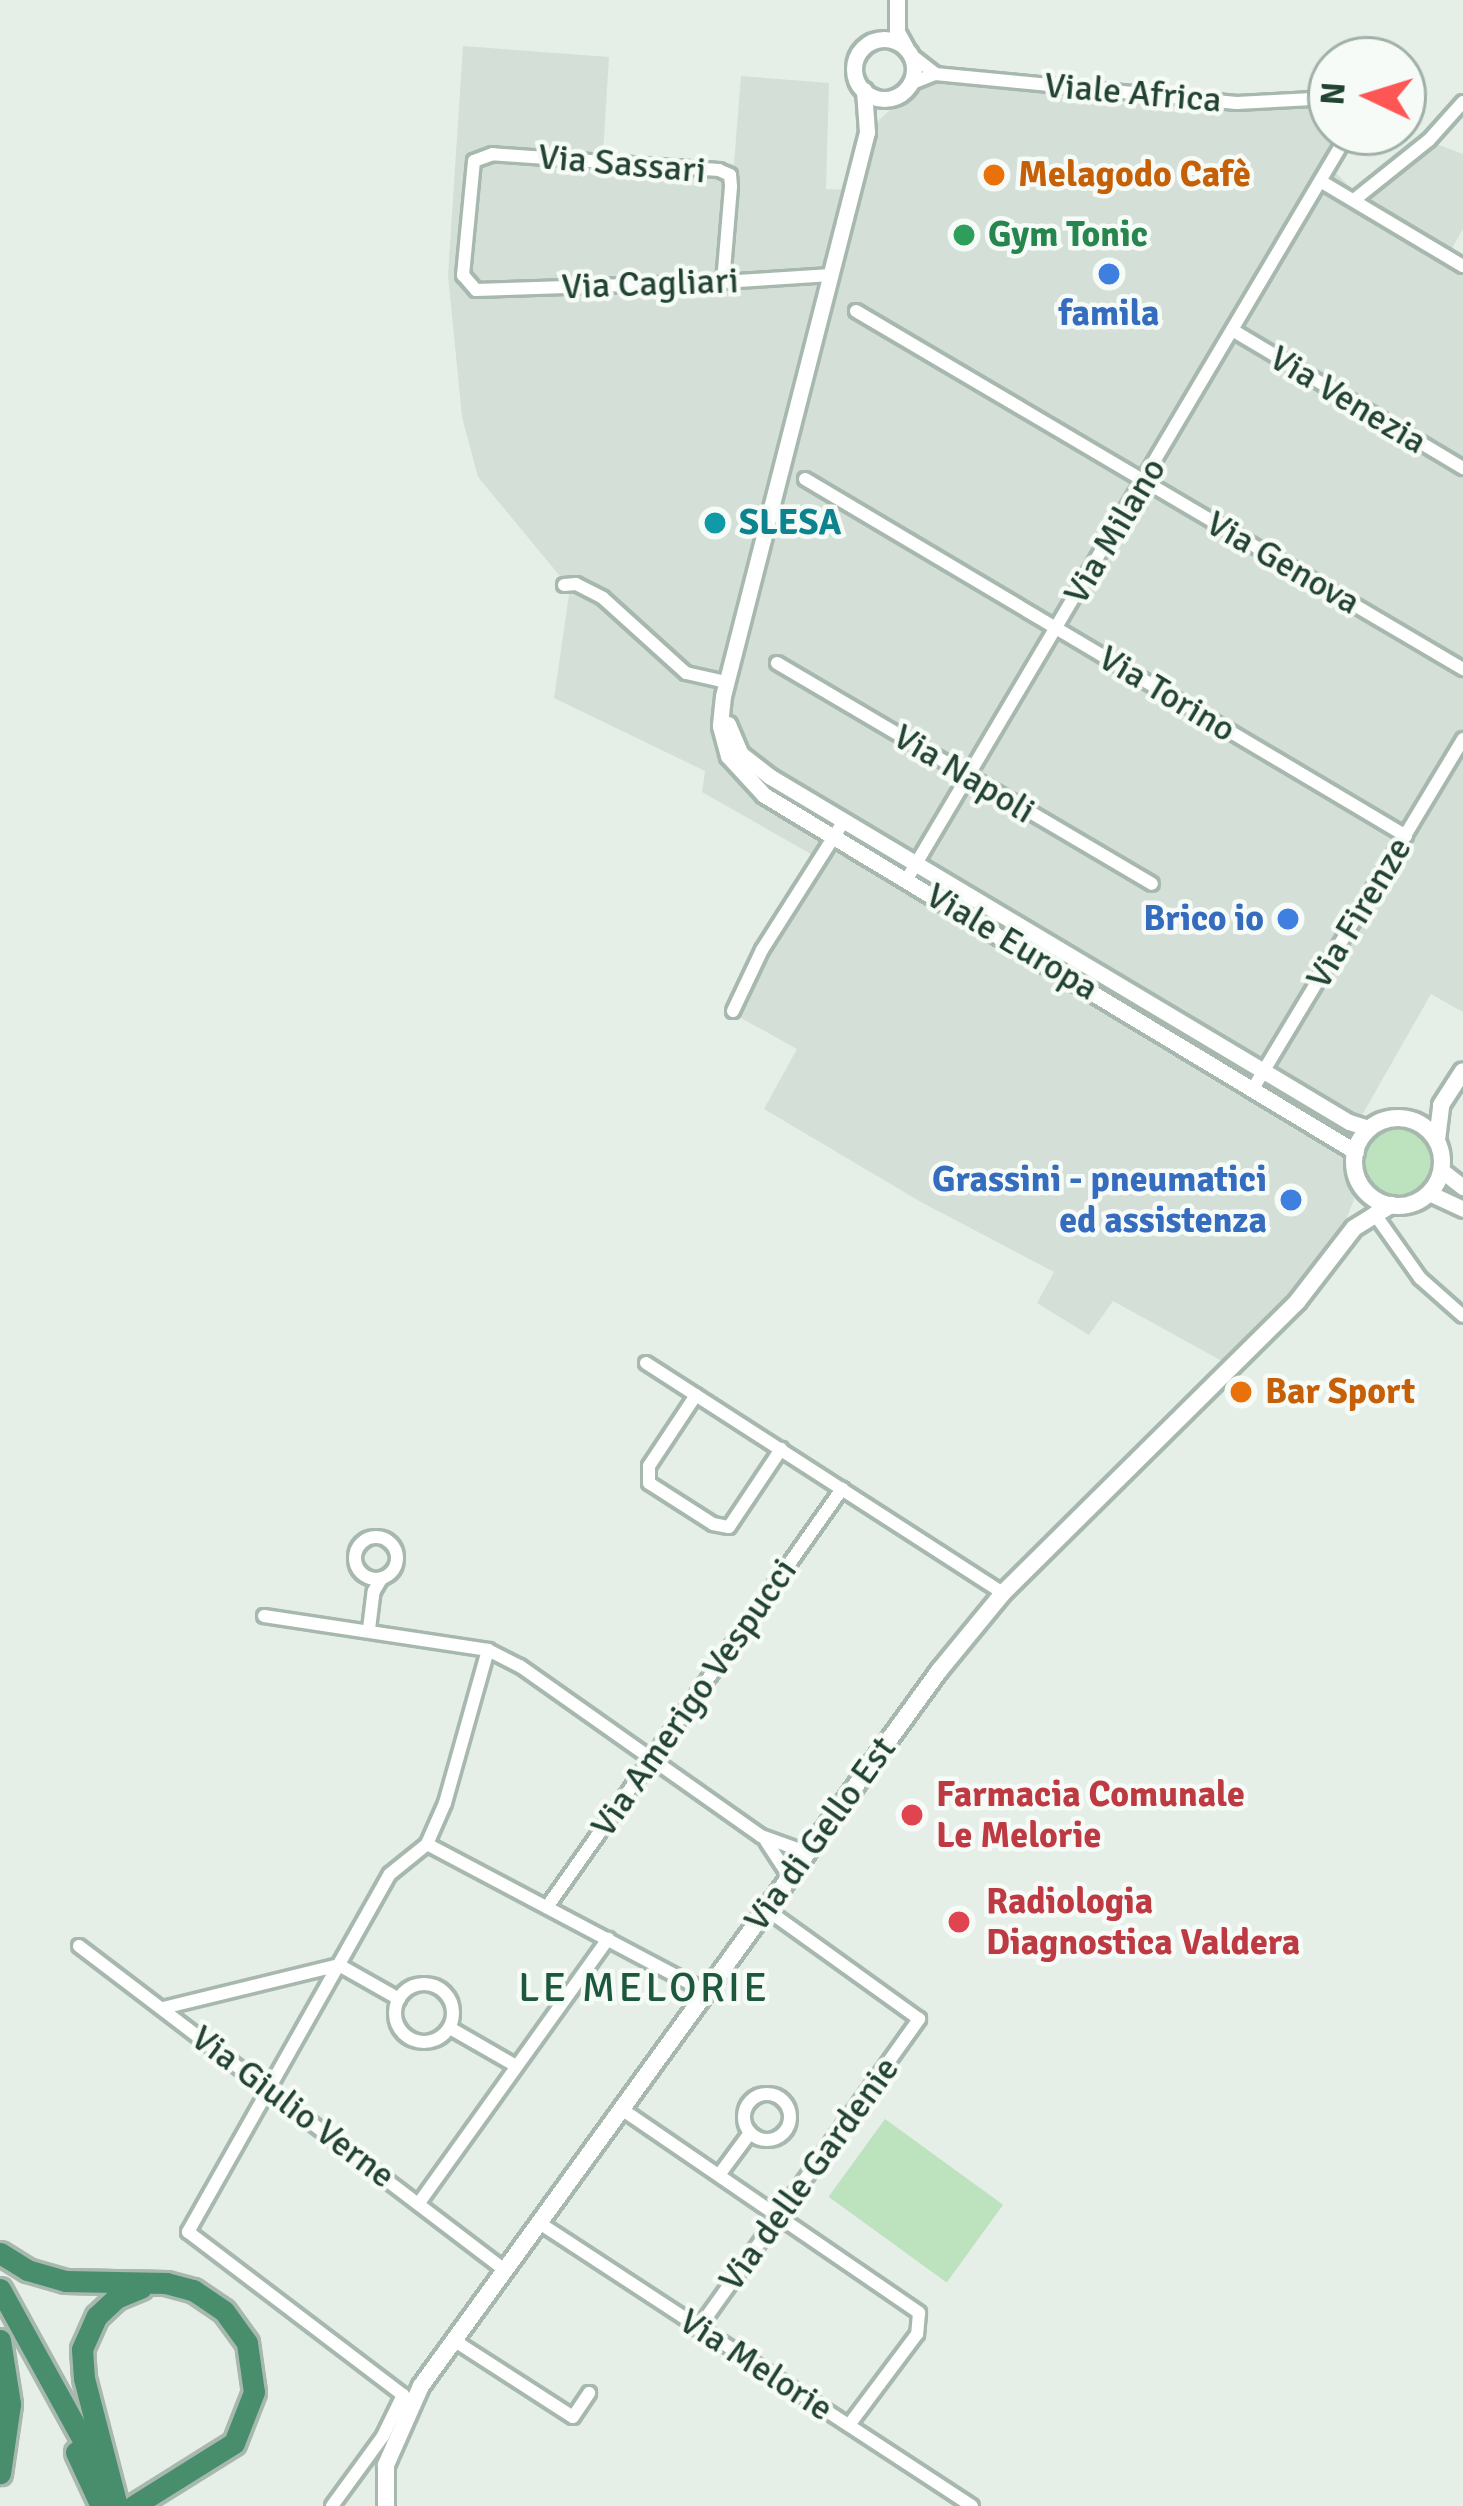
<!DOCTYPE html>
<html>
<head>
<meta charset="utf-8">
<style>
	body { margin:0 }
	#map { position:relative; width:1463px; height:2506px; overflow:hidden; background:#e5efe8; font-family:Signika,sans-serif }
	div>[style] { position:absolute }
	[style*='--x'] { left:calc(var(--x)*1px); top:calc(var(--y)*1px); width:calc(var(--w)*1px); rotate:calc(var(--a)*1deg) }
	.built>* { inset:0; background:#d3dfd7 }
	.green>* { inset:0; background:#bce2be; transform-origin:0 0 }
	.round { border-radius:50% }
	.roads { filter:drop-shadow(3px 0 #a7b8ae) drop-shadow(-3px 0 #a7b8ae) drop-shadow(0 3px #a7b8ae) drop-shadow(0 -3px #a7b8ae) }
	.minor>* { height:12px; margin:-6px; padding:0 6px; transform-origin:6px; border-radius:6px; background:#fff }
	.minor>.ring { margin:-6px; padding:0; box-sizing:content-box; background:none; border:12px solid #fff; border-radius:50% }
	.tertiary>* { height:15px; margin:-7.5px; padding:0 7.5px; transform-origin:7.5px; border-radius:7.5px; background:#fff }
	.tertiary>.ring { margin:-7.5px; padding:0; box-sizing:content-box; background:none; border:15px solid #fff; border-radius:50% }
	.secondary>* { height:16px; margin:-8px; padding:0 8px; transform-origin:8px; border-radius:8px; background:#fff }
	.secondary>.ring { margin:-8px; padding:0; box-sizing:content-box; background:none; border:16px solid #fff; border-radius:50% }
	.trunk>* { height:21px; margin:-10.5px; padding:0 10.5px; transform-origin:10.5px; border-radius:10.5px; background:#488d6c }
	.dots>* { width:33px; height:33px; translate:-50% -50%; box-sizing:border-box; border:6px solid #f6fbf7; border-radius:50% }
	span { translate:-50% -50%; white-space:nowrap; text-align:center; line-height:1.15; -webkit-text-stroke:9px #f6fbf7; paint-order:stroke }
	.street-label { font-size:36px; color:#224332 }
	.food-label { font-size:36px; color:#c56008; font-weight:700 }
	.left { translate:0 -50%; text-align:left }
	.leisure-label { font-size:36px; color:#27864d; font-weight:700 }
	.shop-label { font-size:36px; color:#366cbe; font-weight:700 }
	.right { translate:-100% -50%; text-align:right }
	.culture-label { font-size:36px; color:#0d838f; font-weight:700 }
	.health-label { font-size:36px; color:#be3a42; font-weight:700 }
	.quarter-label { font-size:42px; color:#1c583b; letter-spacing:3px }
	.north { position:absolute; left:1307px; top:36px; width:120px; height:120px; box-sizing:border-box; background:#f6fbf7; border:3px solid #a1b1a8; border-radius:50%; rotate:274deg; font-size:33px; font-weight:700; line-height:48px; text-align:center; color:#224332 }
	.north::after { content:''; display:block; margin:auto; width:42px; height:54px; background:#fd5655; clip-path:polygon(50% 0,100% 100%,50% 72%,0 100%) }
</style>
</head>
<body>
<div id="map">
	<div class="built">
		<i style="clip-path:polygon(463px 46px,609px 57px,603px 153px,734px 164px,741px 76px,829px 83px,826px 189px,859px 190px,879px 120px,936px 68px,1208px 96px,1331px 92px,1331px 132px,1355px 132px,1335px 172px,1354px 191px,1423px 139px,1463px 154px,1463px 229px,1451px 250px,1463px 258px,1463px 1012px,1431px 994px,1341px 1152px,1354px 1200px,1342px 1229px,1294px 1292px,1222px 1361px,1113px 1301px,1089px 1335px,1037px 1303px,1054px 1272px,921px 1202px,764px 1109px,797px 1049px,732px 1013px,816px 857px,702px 792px,705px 771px,554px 698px,571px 581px,559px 575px,478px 477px,462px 417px,448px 275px)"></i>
	</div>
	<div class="green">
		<i class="round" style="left:1363px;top:1128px;width:68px;height:68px"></i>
		<i style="left:885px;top:2119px;width:146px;height:96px;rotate:36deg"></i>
	</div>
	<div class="roads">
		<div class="minor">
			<i style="--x:910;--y:54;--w:31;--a:38"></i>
			<i style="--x:910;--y:84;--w:27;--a:-22"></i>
			<i style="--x:935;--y:74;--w:303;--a:5.5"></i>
			<i style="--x:1237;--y:103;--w:94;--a:-3"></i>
			<i style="--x:1322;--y:182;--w:164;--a:30.8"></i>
			<i style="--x:1354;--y:200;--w:96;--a:-38.7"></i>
			<i style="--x:1429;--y:140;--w:51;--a:-48.2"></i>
			<i style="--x:723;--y:282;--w:96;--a:-85.2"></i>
			<i style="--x:731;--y:186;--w:11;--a:-95"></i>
			<i style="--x:730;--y:175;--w:12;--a:-156"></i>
			<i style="--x:719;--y:170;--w:227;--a:-176"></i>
			<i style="--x:493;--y:154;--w:20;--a:160"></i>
			<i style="--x:474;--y:161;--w:115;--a:95.5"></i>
			<i style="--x:463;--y:275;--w:20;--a:49"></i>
			<i style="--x:476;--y:290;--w:211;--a:-1.9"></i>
			<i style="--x:687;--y:283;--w:36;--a:-2"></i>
			<i style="--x:723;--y:282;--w:108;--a:-3.7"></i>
			<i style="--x:856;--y:311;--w:705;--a:30.53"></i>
			<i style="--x:1234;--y:331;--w:267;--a:30.9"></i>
			<i style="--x:805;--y:479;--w:699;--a:30.71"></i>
			<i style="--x:564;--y:585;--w:12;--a:-5"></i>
			<i style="--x:576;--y:584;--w:30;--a:27"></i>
			<i style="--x:603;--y:598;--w:112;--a:42.1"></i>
			<i style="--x:686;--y:673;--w:41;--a:12.7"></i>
			<i style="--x:777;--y:663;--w:435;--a:30.5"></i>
			<i style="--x:907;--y:879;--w:868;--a:-59.39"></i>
			<i style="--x:733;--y:1011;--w:68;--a:-64.6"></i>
			<i style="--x:762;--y:950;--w:153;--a:-57.6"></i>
			<i style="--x:1254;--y:1087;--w:406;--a:-59"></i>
			<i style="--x:1374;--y:1213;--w:80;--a:54.7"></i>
			<i style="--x:1420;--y:1278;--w:57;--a:41.5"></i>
			<i style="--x:646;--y:1363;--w:425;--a:32.8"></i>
			<i style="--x:696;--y:1395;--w:85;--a:123.5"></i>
			<i style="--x:649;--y:1466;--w:17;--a:90"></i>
			<i style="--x:649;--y:1483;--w:76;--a:32.6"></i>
			<i style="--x:713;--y:1524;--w:16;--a:11"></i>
			<i style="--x:729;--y:1527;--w:94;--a:-56.3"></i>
			<i class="ring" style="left:355px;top:1537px;width:30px;height:30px"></i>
			<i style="--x:264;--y:1616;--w:227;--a:8.6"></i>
			<i style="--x:488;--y:1650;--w:36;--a:27"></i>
			<i style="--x:520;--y:1666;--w:295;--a:35.2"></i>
			<i style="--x:761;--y:1836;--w:48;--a:19.6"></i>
			<i style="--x:369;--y:1629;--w:38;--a:-83"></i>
			<i style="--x:374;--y:1591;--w:14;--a:-60"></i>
			<i style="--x:766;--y:1841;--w:42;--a:56.7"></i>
			<i style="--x:427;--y:1844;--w:317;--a:27.9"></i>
			<i style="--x:547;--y:1907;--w:512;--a:-54.79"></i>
			<i style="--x:79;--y:1946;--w:537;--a:37.28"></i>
			<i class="ring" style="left:395px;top:1984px;width:46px;height:46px"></i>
			<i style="--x:163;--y:2008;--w:181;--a:-13.7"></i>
			<i style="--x:339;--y:1965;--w:69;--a:29.5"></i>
			<i style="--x:450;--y:2028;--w:76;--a:29.9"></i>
			<i class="ring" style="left:744px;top:2094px;width:34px;height:34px"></i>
			<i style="--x:623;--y:2110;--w:359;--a:34.4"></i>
			<i style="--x:919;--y:2313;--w:21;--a:95"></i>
			<i style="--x:917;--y:2334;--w:114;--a:126.8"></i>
			<i style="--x:719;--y:2175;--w:52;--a:-53.6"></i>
			<i style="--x:419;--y:2203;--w:325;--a:-54.4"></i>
			<i style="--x:541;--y:2224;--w:515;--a:33.2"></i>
			<i style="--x:698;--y:2329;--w:381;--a:-54.5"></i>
			<i style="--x:919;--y:2019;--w:188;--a:-144.3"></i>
			<i style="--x:455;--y:2341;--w:140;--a:32.8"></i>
			<i style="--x:573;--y:2417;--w:29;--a:-56"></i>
			<i style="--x:332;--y:2506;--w:87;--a:-53.9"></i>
			<i style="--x:383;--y:2436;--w:46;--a:-64"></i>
			<i style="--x:403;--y:2395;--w:270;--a:-142.8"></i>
			<i style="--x:188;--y:2232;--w:411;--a:-60.6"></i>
			<i style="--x:390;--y:1874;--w:48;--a:-39"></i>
			<i style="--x:427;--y:1844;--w:45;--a:-66.3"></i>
			<i style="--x:445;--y:1803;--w:159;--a:-74.3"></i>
		</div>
		<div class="tertiary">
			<i style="--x:897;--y:0;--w:32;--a:90"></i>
			<i style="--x:897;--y:32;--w:18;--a:61"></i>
			<i class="ring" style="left:854px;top:39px;width:45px;height:45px"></i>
			<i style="--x:864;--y:90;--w:42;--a:85.9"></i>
			<i style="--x:867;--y:132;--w:582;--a:104.32"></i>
			<i style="--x:723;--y:696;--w:30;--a:96"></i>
			<i style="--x:720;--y:726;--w:31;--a:75"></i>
			<i style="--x:728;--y:756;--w:53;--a:47.3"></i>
			<i style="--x:764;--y:795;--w:691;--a:31.09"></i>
			<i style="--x:728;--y:724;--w:33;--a:67"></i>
			<i style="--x:741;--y:754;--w:36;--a:38"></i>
			<i style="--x:769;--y:776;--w:675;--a:30.82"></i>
			<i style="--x:1349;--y:1122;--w:21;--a:17"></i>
			<i style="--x:1441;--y:1170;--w:28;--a:38"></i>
			<i style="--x:1429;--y:1193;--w:38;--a:25"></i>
		</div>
		<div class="secondary">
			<i class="ring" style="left:1354px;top:1118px;width:72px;height:72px"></i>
			<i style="--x:1437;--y:1140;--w:35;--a:-83"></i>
			<i style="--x:1441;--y:1105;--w:40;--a:-57.1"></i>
			<i style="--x:386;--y:2506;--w:41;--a:-90"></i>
			<i style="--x:386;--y:2465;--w:86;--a:-66.1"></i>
			<i style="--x:421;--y:2386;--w:883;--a:-54.08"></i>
			<i style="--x:939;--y:1671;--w:101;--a:-50.6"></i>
			<i style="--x:1003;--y:1593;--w:414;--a:-44.7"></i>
			<i style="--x:1297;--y:1302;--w:93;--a:-52.4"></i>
			<i style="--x:1354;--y:1228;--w:44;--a:-31.9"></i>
		</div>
		<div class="trunk">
			<i style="--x:0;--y:2253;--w:32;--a:32"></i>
			<i style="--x:27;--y:2270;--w:40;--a:16"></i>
			<i style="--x:65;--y:2281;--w:101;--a:1.1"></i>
			<i style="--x:166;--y:2283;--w:28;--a:15"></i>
			<i style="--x:193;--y:2290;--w:37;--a:34"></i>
			<i style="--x:224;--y:2311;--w:39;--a:54"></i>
			<i style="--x:247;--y:2343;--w:49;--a:81.9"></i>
			<i style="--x:254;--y:2392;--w:55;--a:111.4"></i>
			<i style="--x:234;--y:2443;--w:119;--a:148"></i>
			<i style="--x:0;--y:2289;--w:203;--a:61.2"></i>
			<i style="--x:0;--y:2340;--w:65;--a:81.1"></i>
			<i style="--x:10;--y:2404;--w:70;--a:98.2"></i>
			<i style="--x:76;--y:2452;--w:60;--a:65.2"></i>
			<i style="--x:117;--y:2506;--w:132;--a:-104.5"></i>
			<i style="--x:84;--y:2378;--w:29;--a:-94"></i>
			<i style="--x:82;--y:2349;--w:36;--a:-66"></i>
			<i style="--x:97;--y:2316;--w:26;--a:-43"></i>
			<i style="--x:116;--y:2298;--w:27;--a:-22"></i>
		</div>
	</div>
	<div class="dots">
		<i style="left:994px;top:175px;background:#e8710a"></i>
		<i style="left:964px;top:235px;background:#2e9e5b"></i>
		<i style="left:1109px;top:274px;background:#3f7fe0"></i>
		<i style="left:715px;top:523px;background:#0f9aa8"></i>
		<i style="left:1288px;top:919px;background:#3f7fe0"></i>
		<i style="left:1291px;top:1200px;background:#3f7fe0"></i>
		<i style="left:1241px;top:1392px;background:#e8710a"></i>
		<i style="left:912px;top:1815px;background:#e0444e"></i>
		<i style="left:959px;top:1922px;background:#e0444e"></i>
	</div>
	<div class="street-label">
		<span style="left:1133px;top:93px;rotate:5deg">Viale Africa</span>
		<span style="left:622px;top:164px;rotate:5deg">Via Sassari</span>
		<span style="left:650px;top:284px;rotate:-2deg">Via Cagliari</span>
		<span style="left:1348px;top:400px;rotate:31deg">Via Venezia</span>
		<span style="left:1115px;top:531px;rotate:-59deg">Via Milano</span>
		<span style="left:1283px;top:563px;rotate:30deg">Via Genova</span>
		<span style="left:1167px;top:694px;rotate:31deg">Via Torino</span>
		<span style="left:964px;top:774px;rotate:31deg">Via Napoli</span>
		<span style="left:1359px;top:913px;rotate:-59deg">Via Firenze</span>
		<span style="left:1012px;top:942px;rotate:31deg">Viale Europa</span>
		<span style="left:694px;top:1698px;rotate:-55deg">Via Amerigo Vespucci</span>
		<span style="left:820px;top:1834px;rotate:-54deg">Via di Gello Est</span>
		<span style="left:293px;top:2107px;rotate:37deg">Via Giulio Verne</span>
		<span style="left:809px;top:2174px;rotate:-54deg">Via delle Gardenie</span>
		<span style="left:756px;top:2365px;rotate:33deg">Via Melorie</span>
	</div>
	<div class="food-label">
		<span class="left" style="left:1018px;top:175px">Melagodo Cafè</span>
		<span class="left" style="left:1265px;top:1392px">Bar Sport</span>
	</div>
	<div class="leisure-label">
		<span class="left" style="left:988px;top:235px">Gym Tonic</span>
	</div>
	<div class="shop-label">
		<span style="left:1109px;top:314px">famila</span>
		<span class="right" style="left:1264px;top:919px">Brico io</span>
		<span class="right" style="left:1267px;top:1200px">Grassini - pneumatici<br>ed assistenza</span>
	</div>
	<div class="culture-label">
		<span class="left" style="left:739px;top:523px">SLESA</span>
	</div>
	<div class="health-label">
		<span class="left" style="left:936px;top:1815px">Farmacia Comunale<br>Le Melorie</span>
		<span class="left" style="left:986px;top:1922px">Radiologia<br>Diagnostica Valdera</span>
	</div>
	<div class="quarter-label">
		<span style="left:644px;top:1988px">LE MELORIE</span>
	</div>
	<div class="north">N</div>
</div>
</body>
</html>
